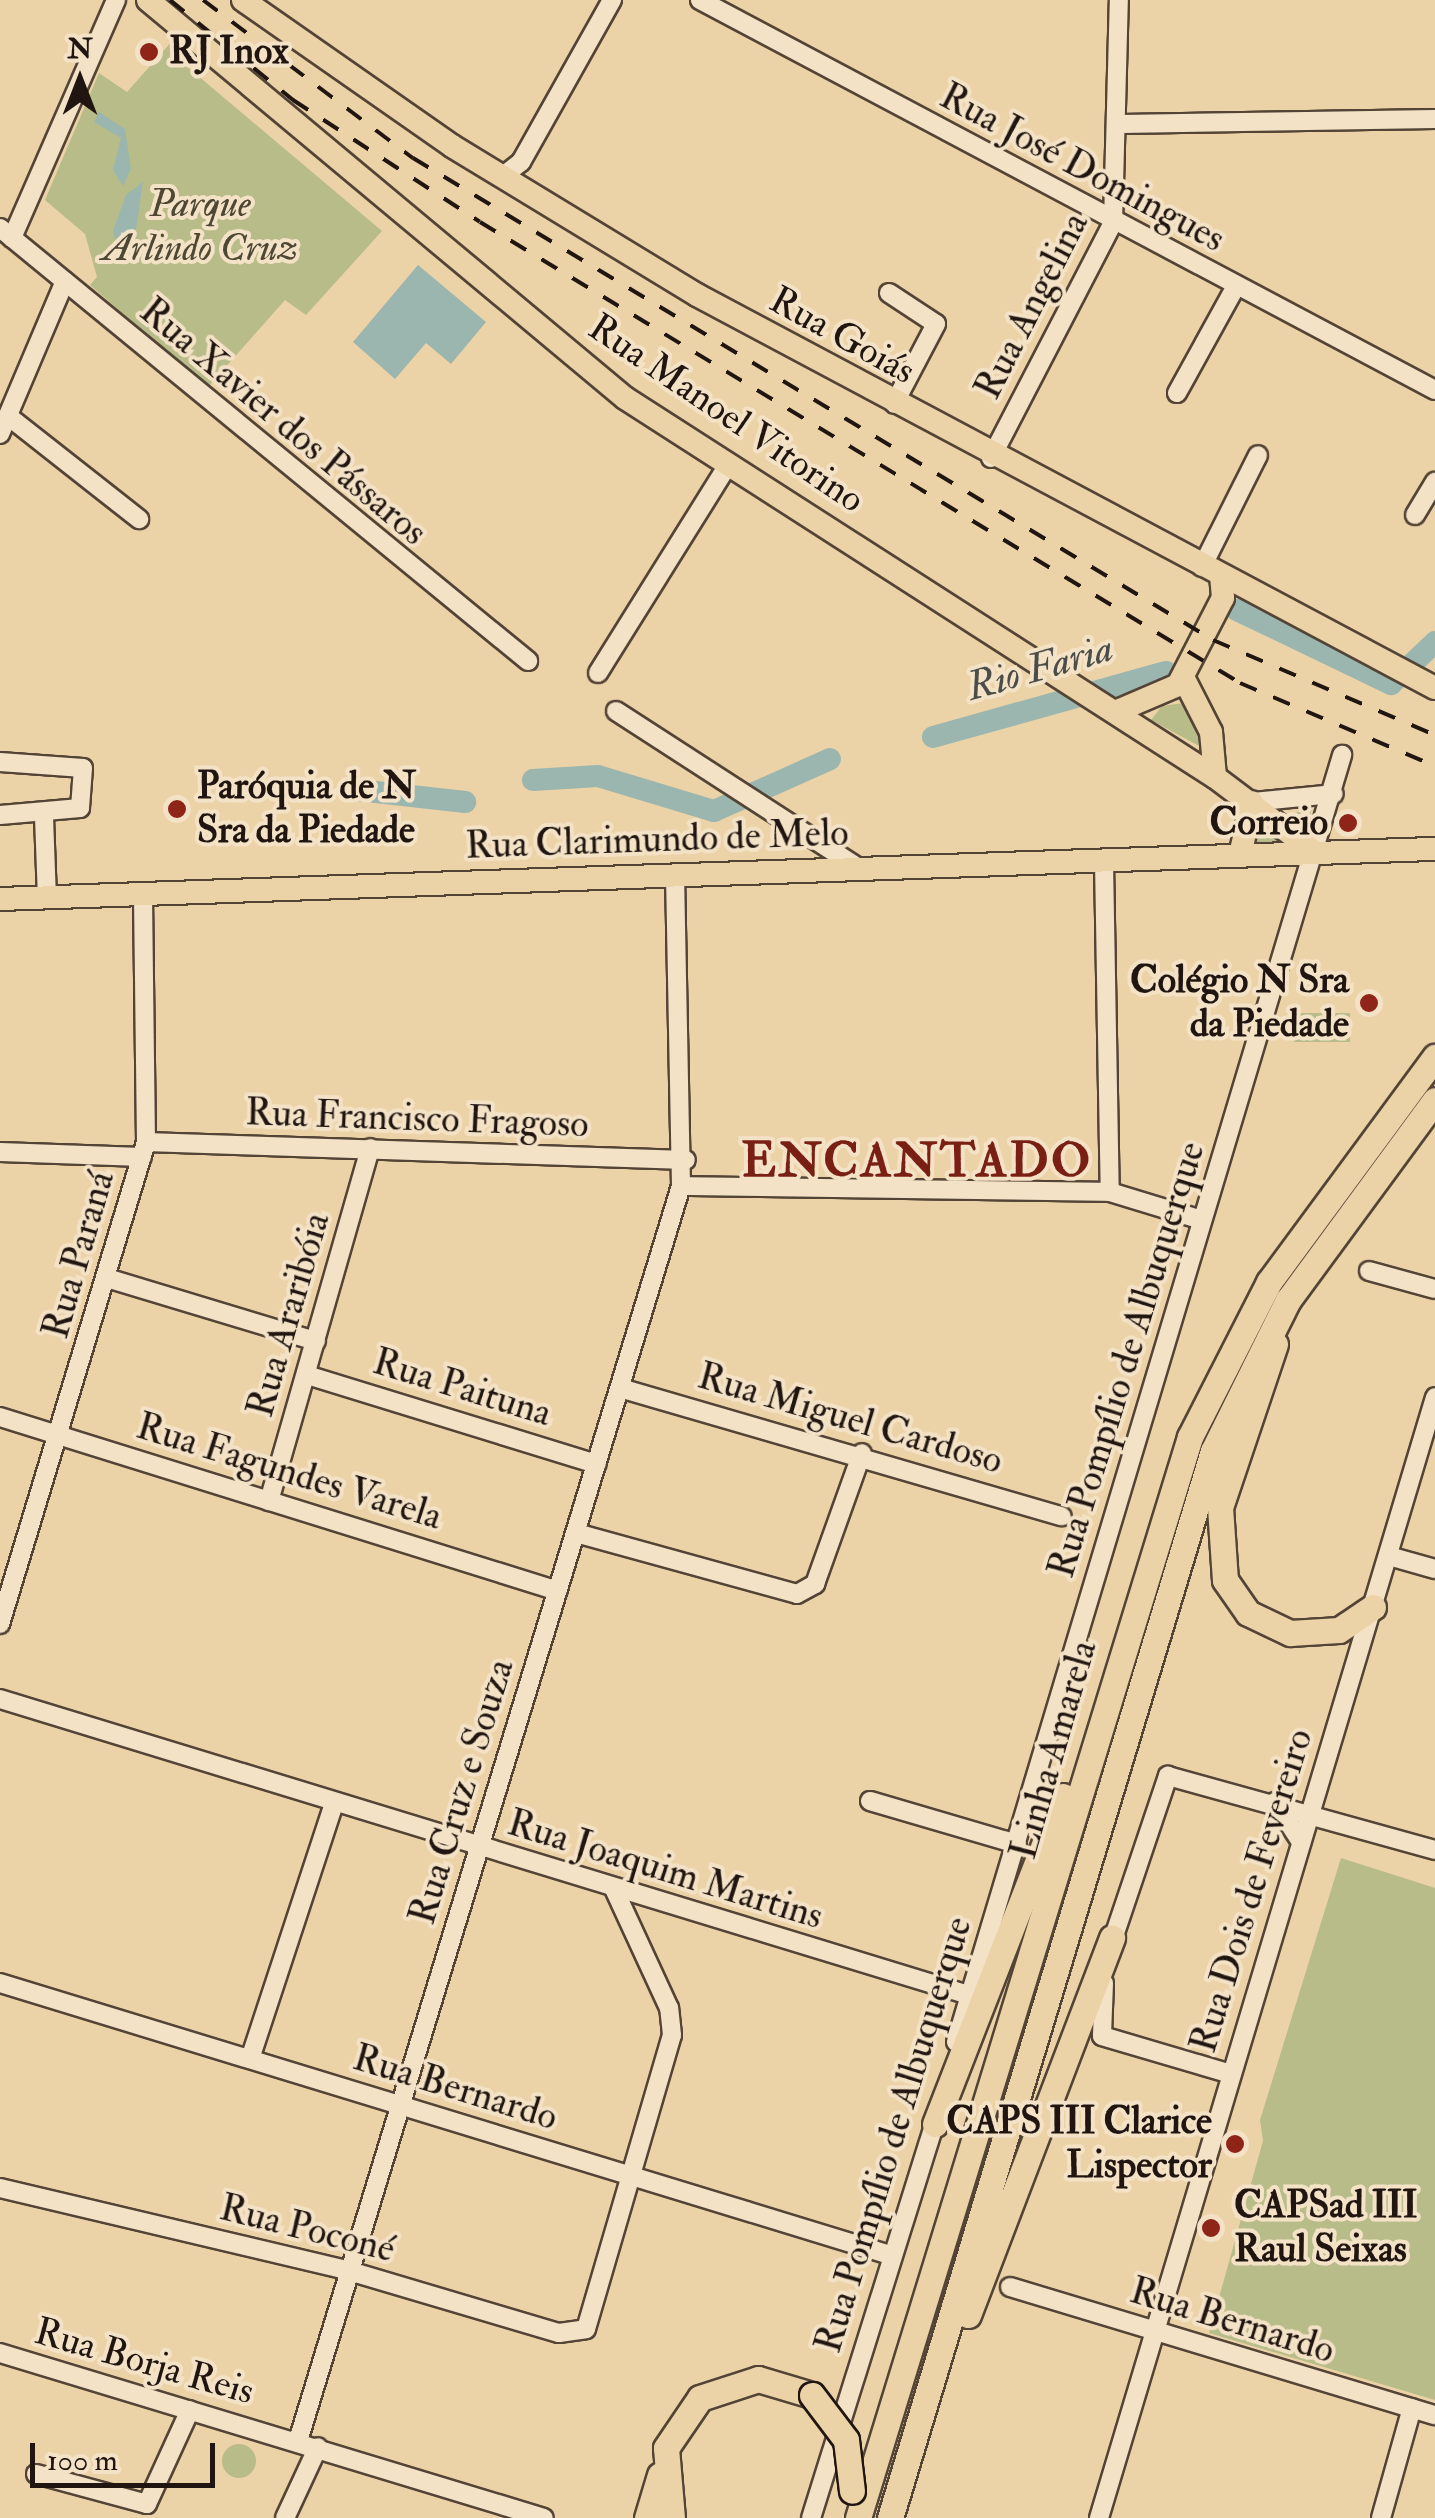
<!DOCTYPE html>
<html>
<head>
<meta charset="utf-8">
<style>
	body { margin:0 }
	#map { position:relative; width:1435px; height:2518px; overflow:hidden; background:#ecd2a7; font-family:"IM FELL Double Pica",serif }
	div>[style] { position:absolute }
	[style*='--x'] { left:calc(var(--x)*1px); top:calc(var(--y)*1px); width:calc(var(--w)*1px); rotate:calc(var(--a)*1deg) }
	.green>* { inset:0; background:#b7bc88; transform-origin:0 0 }
	.round { border-radius:50% }
	.water>* { inset:0; background:#9ab6af }
	.river>* { height:22px; margin:-11px; padding:0 11px; transform-origin:11px; border-radius:11px; background:#9ab6af }
	.roads { filter:drop-shadow(2px 0 #534436) drop-shadow(-2px 0 #534436) drop-shadow(0 2px #534436) drop-shadow(0 -2px #534436) }
	.minor>* { height:18px; margin:-9px; padding:0 9px; transform-origin:9px; border-radius:9px; background:#f3e2c6 }
	.major>* { height:22px; margin:-11px; padding:0 11px; transform-origin:11px; border-radius:11px; background:#ecd2a7 }
	.highway>* { height:25px; margin:-12.5px; padding:0 12.5px; transform-origin:12.5px; border-radius:12.5px; background:#ecd2a7 }
	.rail>* { height:4px; margin-top:-2px; transform-origin:0; background:repeating-linear-gradient(90deg,#201510 0 18px,transparent 0 36px) }
	.bridges { filter:drop-shadow(2px 0 #201510) drop-shadow(-2px 0 #201510) drop-shadow(0 2px #201510) drop-shadow(0 -2px #201510) }
	.highway-bridge>* { height:25px; margin:-12.5px; padding:0 12.5px; transform-origin:12.5px; border-radius:12.5px; background:#ecd2a7 }
	.dots>* { width:28px; height:28px; translate:-50% -50%; box-sizing:border-box; border:5px solid #f3e2c6; border-radius:50% }
	span { translate:-50% -50%; white-space:nowrap; text-align:center; line-height:1.15; -webkit-text-stroke:8px #f3e2c6; paint-order:stroke }
	.poi-label { font-size:38px; color:#201510; font-weight:700 }
	.left { translate:0 -50%; text-align:left }
	.right { translate:-100% -50%; text-align:right }
	.street-label { font-size:38px; color:#201510 }
	.park-label { font-size:38px; color:#4d4734; font-style:italic }
	.water-label { font-size:40px; color:#4b4d48; font-style:italic }
	.district-label { font-size:48px; color:#7a1f14; font-weight:700; letter-spacing:2.5px }
	.north { position:absolute; left:30px; top:30px; width:100px; height:100px; -webkit-text-stroke:8px #f3e2c6; paint-order:stroke; rotate:0deg; font-size:28px; font-weight:700; line-height:40px; text-align:center; color:#201510 }
	.north::after { content:''; display:block; margin:auto; width:35px; height:45px; background:#201510; clip-path:polygon(50% 0,100% 100%,50% 72%,0 100%) }
	.scale { position:absolute; left:30px; top:2443px; width:185px; height:45px; box-sizing:border-box; border:5px solid #201510; border-top:0; padding-left:12px; font-size:30px; line-height:35px; white-space:nowrap; color:#201510; -webkit-text-stroke:8px #f3e2c6; paint-order:stroke }
</style>
</head>
<body>
<div id="map">
	<div class="green">
		<i style="clip-path:polygon(174px 39px,184px 64px,382px 231px,306px 315px,285px 300px,208px 387px,90px 285px,97px 277px,85px 234px,45px 200px,99px 73px,127px 92px)"></i>
		<i style="clip-path:polygon(1184px 703px,1204px 744px,1201px 747px,1151px 720px,1162px 706px)"></i>
		<i style="clip-path:polygon(1311px 808px,1308px 840px,1253px 848px,1253px 826px)"></i>
		<i style="left:1350px;top:1013px;width:29px;height:56px;rotate:90deg"></i>
		<i style="clip-path:polygon(1341px 1858px,1435px 1888px,1435px 2400px,1209px 2333px,1263px 2141px,1260px 2120px)"></i>
		<i class="round" style="left:222px;top:2444px;width:34px;height:34px"></i>
	</div>
	<div class="water">
		<i style="clip-path:polygon(99px 112px,125px 129px,131px 169px,123px 186px,113px 170px,121px 138px,94px 122px)"></i>
		<i style="clip-path:polygon(143px 182px,134px 242px,120px 256px,113px 231px,126px 195px)"></i>
		<i style="clip-path:polygon(418px 265px,486px 322px,451px 364px,426px 343px,395px 379px,353px 342px)"></i>
	</div>
	<div class="river">
		<i style="--x:1237;--y:610;--w:171;--a:25.7"></i>
		<i style="--x:1391;--y:684;--w:61;--a:-43.7"></i>
		<i style="--x:933;--y:737;--w:242;--a:-15.6"></i>
		<i style="--x:533;--y:780;--w:65;--a:-3.5"></i>
		<i style="--x:598;--y:776;--w:121;--a:16.8"></i>
		<i style="--x:714;--y:811;--w:127;--a:-24.1"></i>
		<i style="--x:349;--y:789;--w:117;--a:6.4"></i>
	</div>
	<div class="roads">
		<div class="minor">
			<i style="--x:700;--y:0;--w:832;--a:27.95"></i>
			<i style="--x:1121;--y:124;--w:314;--a:-0.9"></i>
			<i style="--x:503;--y:176;--w:23;--a:-38"></i>
			<i style="--x:521;--y:162;--w:186;--a:-60.7"></i>
			<i style="--x:0;--y:228;--w:683;--a:39.35"></i>
			<i style="--x:12;--y:238;--w:260;--a:-66.4"></i>
			<i style="--x:889;--y:293;--w:56;--a:33.4"></i>
			<i style="--x:936;--y:324;--w:90;--a:117.7"></i>
			<i style="--x:1177;--y:393;--w:122;--a:-61.1"></i>
			<i style="--x:8;--y:416;--w:167;--a:38.2"></i>
			<i style="--x:0;--y:434;--w:166;--a:-67"></i>
			<i style="--x:991;--y:458;--w:265;--a:-62.6"></i>
			<i style="--x:1113;--y:223;--w:223;--a:-88.5"></i>
			<i style="--x:1415;--y:515;--w:39;--a:-59"></i>
			<i style="--x:1202;--y:567;--w:125;--a:-63.4"></i>
			<i style="--x:598;--y:673;--w:245;--a:-58"></i>
			<i style="--x:616;--y:711;--w:289;--a:32.9"></i>
			<i style="--x:0;--y:762;--w:83;--a:4.1"></i>
			<i style="--x:83;--y:768;--w:40;--a:94.3"></i>
			<i style="--x:80;--y:808;--w:80;--a:175"></i>
			<i style="--x:1252;--y:802;--w:82;--a:-5.6"></i>
			<i style="--x:44;--y:817;--w:80;--a:87.9"></i>
			<i style="--x:1104;--y:862;--w:330;--a:89"></i>
			<i style="--x:146;--y:1142;--w:540;--a:1.91"></i>
			<i style="--x:0;--y:1152;--w:142;--a:2"></i>
			<i style="--x:681;--y:1186;--w:429;--a:0.8"></i>
			<i style="--x:1110;--y:1192;--w:96;--a:16.9"></i>
			<i style="--x:1369;--y:1271;--w:68;--a:15.3"></i>
			<i style="--x:110;--y:1279;--w:215;--a:16.8"></i>
			<i style="--x:307;--y:1375;--w:303;--a:17.1"></i>
			<i style="--x:620;--y:1388;--w:460;--a:16.2"></i>
			<i style="--x:0;--y:1417;--w:584;--a:17.32"></i>
			<i style="--x:269;--y:1501;--w:367;--a:-74"></i>
			<i style="--x:576;--y:1533;--w:229;--a:15.4"></i>
			<i style="--x:797;--y:1594;--w:21;--a:-29"></i>
			<i style="--x:815;--y:1584;--w:139;--a:-70.3"></i>
			<i style="--x:1389;--y:1556;--w:48;--a:15.8"></i>
			<i style="--x:0;--y:1624;--w:504;--a:-73.15"></i>
			<i style="--x:146;--y:1142;--w:249;--a:-90.7"></i>
			<i style="--x:0;--y:1699;--w:1013;--a:16.99"></i>
			<i style="--x:870;--y:1801;--w:153;--a:16.3"></i>
			<i style="--x:1275;--y:1802;--w:48;--a:57"></i>
			<i style="--x:1110;--y:1948;--w:182;--a:-71.4"></i>
			<i style="--x:1168;--y:1776;--w:277;--a:15.5"></i>
			<i style="--x:0;--y:1983;--w:931;--a:16.99"></i>
			<i style="--x:1104;--y:1983;--w:53;--a:92.2"></i>
			<i style="--x:1102;--y:2036;--w:134;--a:16.4"></i>
			<i style="--x:956;--y:2042;--w:1344;--a:-73.3"></i>
			<i style="--x:250;--y:2059;--w:268;--a:-71.8"></i>
			<i style="--x:0;--y:2188;--w:356;--a:13.3"></i>
			<i style="--x:346;--y:2270;--w:222;--a:16.5"></i>
			<i style="--x:559;--y:2333;--w:27;--a:-8"></i>
			<i style="--x:586;--y:2329;--w:306;--a:-73.7"></i>
			<i style="--x:672;--y:2035;--w:27;--a:-96"></i>
			<i style="--x:669;--y:2008;--w:131;--a:-114.8"></i>
			<i style="--x:1010;--y:2287;--w:444;--a:16.8"></i>
			<i style="--x:0;--y:2353;--w:568;--a:16.87"></i>
			<i style="--x:298;--y:2441;--w:1312;--a:-73.03"></i>
			<i style="--x:681;--y:1186;--w:311;--a:-91.1"></i>
			<i style="--x:36;--y:2474;--w:115;--a:15.1"></i>
			<i style="--x:147;--y:2504;--w:103;--a:-65.4"></i>
			<i style="--x:285;--y:2518;--w:78;--a:-65.1"></i>
			<i style="--x:811;--y:2518;--w:421;--a:-72.6"></i>
			<i style="--x:1099;--y:2518;--w:1170;--a:-73.31"></i>
			<i style="--x:1381;--y:2518;--w:114;--a:-74.3"></i>
		</div>
		<div class="major">
			<i style="--x:148;--y:0;--w:621;--a:39.84"></i>
			<i style="--x:625;--y:398;--w:701;--a:32.72"></i>
			<i style="--x:1215;--y:777;--w:126;--a:37"></i>
			<i style="--x:243;--y:0;--w:255;--a:34.9"></i>
			<i style="--x:452;--y:146;--w:287;--a:31.3"></i>
			<i style="--x:697;--y:295;--w:836;--a:28.04"></i>
			<i style="--x:1183;--y:677;--w:62;--a:63"></i>
			<i style="--x:1211;--y:732;--w:45;--a:84.9"></i>
			<i style="--x:1115;--y:712;--w:69;--a:-23.2"></i>
			<i style="--x:1178;--y:685;--w:98;--a:-62.7"></i>
			<i style="--x:1223;--y:598;--w:21;--a:-95"></i>
			<i style="--x:1240;--y:855;--w:54;--a:-77.2"></i>
			<i style="--x:0;--y:899;--w:1436;--a:-2"></i>
		</div>
		<div class="highway">
			<i style="--x:1275;--y:1344;--w:172;--a:108.6"></i>
			<i style="--x:1220;--y:1507;--w:73;--a:86.1"></i>
			<i style="--x:1225;--y:1580;--w:40;--a:55.1"></i>
			<i style="--x:1248;--y:1613;--w:47;--a:25.5"></i>
			<i style="--x:1290;--y:1633;--w:49;--a:-3.5"></i>
			<i style="--x:1339;--y:1630;--w:41;--a:-34.1"></i>
			<i style="--x:935;--y:2124;--w:352;--a:-68.7"></i>
			<i style="--x:968;--y:2315;--w:404;--a:-69.1"></i>
			<i style="--x:647;--y:2518;--w:45;--a:-73.2"></i>
			<i style="--x:672;--y:2518;--w:70;--a:-94.9"></i>
			<i style="--x:666;--y:2448;--w:60;--a:-55.8"></i>
			<i style="--x:700;--y:2398;--w:61;--a:-18.1"></i>
			<i style="--x:758;--y:2379;--w:56;--a:16.5"></i>
			<i style="--x:858;--y:2518;--w:1131;--a:-72.93"></i>
			<i style="--x:1190;--y:1437;--w:174;--a:-63"></i>
			<i style="--x:1269;--y:1282;--w:280;--a:-53.6"></i>
			<i style="--x:890;--y:2518;--w:1115;--a:-73.16"></i>
			<i style="--x:1213;--y:1451;--w:169;--a:-63.6"></i>
			<i style="--x:1288;--y:1300;--w:248;--a:-53.7"></i>
		</div>
	</div>
	<div class="rail">
		<i style="--x:170;--y:0;--w:159;--a:39.1"></i>
		<i style="--x:293;--y:100;--w:223;--a:33.1"></i>
		<i style="--x:480;--y:222;--w:889;--a:31.24"></i>
		<i style="--x:1240;--y:683;--w:212;--a:23.1"></i>
		<i style="--x:203;--y:0;--w:263;--a:37"></i>
		<i style="--x:413;--y:158;--w:934;--a:31.07"></i>
		<i style="--x:1213;--y:640;--w:241;--a:23.2"></i>
	</div>
	<div class="bridges">
		<div class="highway-bridge">
			<i style="--x:812;--y:2395;--w:56;--a:52.9"></i>
			<i style="--x:846;--y:2440;--w:51;--a:83.3"></i>
		</div>
	</div>
	<div class="dots">
		<i style="left:149px;top:52px;background:#8f2418"></i>
		<i style="left:177px;top:809px;background:#8f2418"></i>
		<i style="left:1348px;top:823px;background:#8f2418"></i>
		<i style="left:1369px;top:1003px;background:#8f2418"></i>
		<i style="left:1235px;top:2144px;background:#8f2418"></i>
		<i style="left:1211px;top:2228px;background:#8f2418"></i>
	</div>
	<div class="poi-label">
		<span class="left" style="left:169px;top:52px">RJ Inox</span>
		<span class="left" style="left:197px;top:809px">Paróquia de N<br>Sra da Piedade</span>
		<span class="right" style="left:1328px;top:823px">Correio</span>
		<span class="right" style="left:1349px;top:1003px">Colégio N Sra<br>da Piedade</span>
		<span class="right" style="left:1212px;top:2144px">CAPS III Clarice<br>Lispector</span>
		<span class="left" style="left:1234px;top:2228px">CAPSad III<br>Raul Seixas</span>
	</div>
	<div class="street-label">
		<span style="left:1082px;top:168px;rotate:28deg">Rua José Domingues</span>
		<span style="left:1032px;top:306px;rotate:-63deg">Rua Angelina</span>
		<span style="left:842px;top:336px;rotate:29deg">Rua Goiás</span>
		<span style="left:726px;top:414px;rotate:34deg">Rua Manoel Vitorino</span>
		<span style="left:283px;top:422px;rotate:40deg">Rua Xavier dos Pássaros</span>
		<span style="left:657px;top:840px;rotate:-2deg">Rua Clarimundo de Melo</span>
		<span style="left:417px;top:1119px;rotate:2deg">Rua Francisco Fragoso</span>
		<span style="left:79px;top:1255px;rotate:-74deg">Rua Paraná</span>
		<span style="left:289px;top:1315px;rotate:-74deg">Rua Araribóia</span>
		<span style="left:1127px;top:1360px;rotate:-73deg">Rua Pompílio de Albuquerque</span>
		<span style="left:462px;top:1388px;rotate:17deg">Rua Paituna</span>
		<span style="left:850px;top:1419px;rotate:16deg">Rua Miguel Cardoso</span>
		<span style="left:289px;top:1472px;rotate:17deg">Rua Fagundes Varela</span>
		<span style="left:1054px;top:1750px;rotate:-74deg">Linha Amarela</span>
		<span style="left:462px;top:1792px;rotate:-73deg">Rua Cruz e Souza</span>
		<span style="left:665px;top:1870px;rotate:17deg">Rua Joaquim Martins</span>
		<span style="left:1252px;top:1891px;rotate:-73deg">Rua Dois de Fevereiro</span>
		<span style="left:455px;top:2088px;rotate:17deg">Rua Bernardo</span>
		<span style="left:894px;top:2135px;rotate:-73deg">Rua Pompílio de Albuquerque</span>
		<span style="left:307px;top:2229px;rotate:14deg">Rua Poconé</span>
		<span style="left:1232px;top:2321px;rotate:17deg">Rua Bernardo</span>
		<span style="left:144px;top:2362px;rotate:16deg">Rua Borja Reis</span>
	</div>
	<div class="park-label">
		<span style="left:200px;top:227px">Parque<br>Arlindo Cruz</span>
	</div>
	<div class="water-label">
		<span style="left:1040px;top:668px;rotate:-16deg">Rio Faria</span>
	</div>
	<div class="district-label">
		<span style="left:917px;top:1162px">ENCANTADO</span>
	</div>
	<div class="north">N</div>
	<div class="scale">100 m</div>
</div>
</body>
</html>
